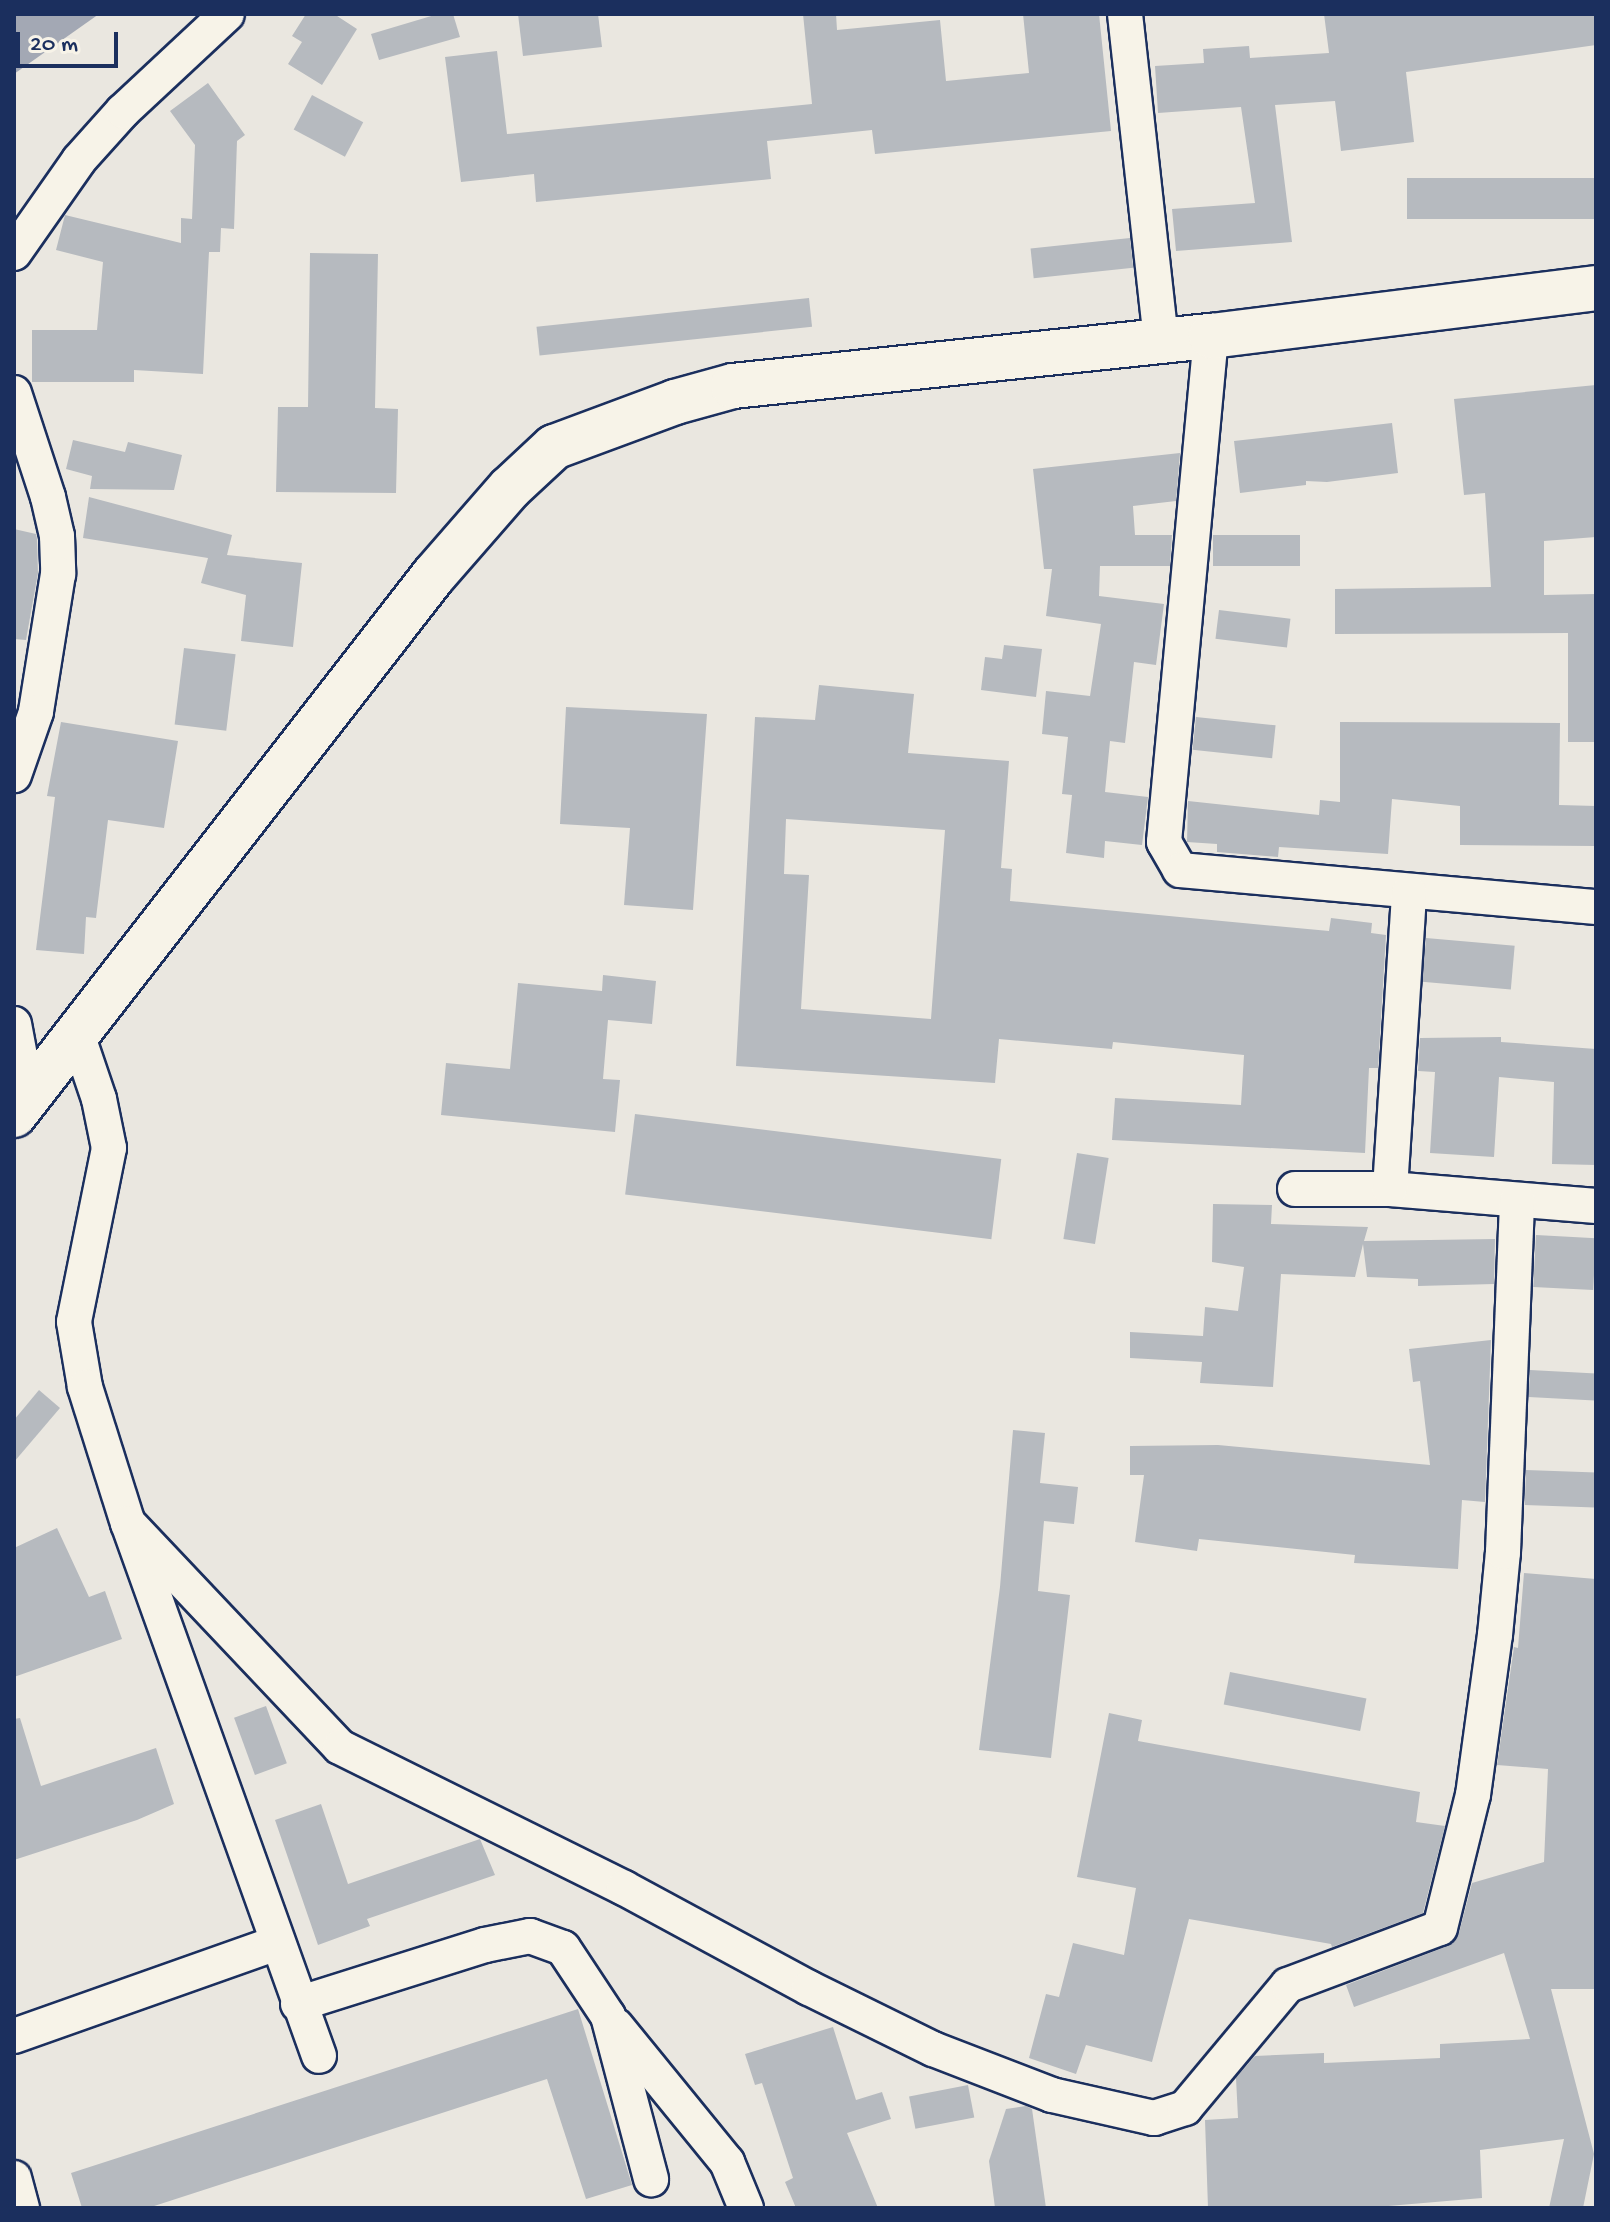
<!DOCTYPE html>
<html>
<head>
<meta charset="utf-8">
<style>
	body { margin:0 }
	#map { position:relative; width:1610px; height:2222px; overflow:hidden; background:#eae7e0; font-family:"Gochi Hand",sans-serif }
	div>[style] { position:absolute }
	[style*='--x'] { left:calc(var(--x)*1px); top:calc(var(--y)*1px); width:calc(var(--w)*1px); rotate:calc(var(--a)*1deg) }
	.water>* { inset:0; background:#a3a8b4 }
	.building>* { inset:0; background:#b6babf; transform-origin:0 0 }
	.roads { filter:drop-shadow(2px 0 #1b2f5e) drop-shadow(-2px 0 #1b2f5e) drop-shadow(0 2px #1b2f5e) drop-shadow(0 -2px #1b2f5e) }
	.minor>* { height:34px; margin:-17px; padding:0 17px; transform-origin:17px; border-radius:17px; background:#f7f3e8 }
	.tertiary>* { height:44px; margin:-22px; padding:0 22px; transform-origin:22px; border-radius:22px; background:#f7f3e8 }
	span { translate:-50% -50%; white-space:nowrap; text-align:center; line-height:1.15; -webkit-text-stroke:8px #f7f3e8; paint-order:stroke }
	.frame { position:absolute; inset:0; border:16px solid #1b2f5e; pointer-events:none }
	.scale { position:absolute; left:16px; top:32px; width:102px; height:36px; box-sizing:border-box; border:4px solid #1b2f5e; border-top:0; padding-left:10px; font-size:24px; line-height:28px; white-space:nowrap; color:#1b2f5e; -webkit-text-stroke:6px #f7f3e8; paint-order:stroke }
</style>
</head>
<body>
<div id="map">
	<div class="water">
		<i style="clip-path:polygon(14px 14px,99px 14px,14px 74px)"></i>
	</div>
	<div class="building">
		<i style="clip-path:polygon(306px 14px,334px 14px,357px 29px,322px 85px,288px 64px,302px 42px,292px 36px)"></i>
		<i style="clip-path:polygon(438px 14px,453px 14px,460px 37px,379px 60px,371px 34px)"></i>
		<i style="clip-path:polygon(518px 14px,598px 14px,602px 47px,523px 56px)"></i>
		<i style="clip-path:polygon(803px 14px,836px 14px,837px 30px,940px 20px,946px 81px,1029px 73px,1023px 14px,1099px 14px,1111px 131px,875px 154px,872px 130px,767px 141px,771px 179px,536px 202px,534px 174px,461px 182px,445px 57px,497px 51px,507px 134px,812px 104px)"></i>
		<i style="clip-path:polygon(1324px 14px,1596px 14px,1596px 45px,1406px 72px,1414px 142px,1341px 151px,1335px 101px,1275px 105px,1292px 242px,1176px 251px,1172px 209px,1255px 203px,1241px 107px,1158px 113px,1155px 66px,1204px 63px,1203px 49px,1249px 46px,1250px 58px,1329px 53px)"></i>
		<i style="clip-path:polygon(208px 83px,245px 135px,237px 141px,234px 229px,221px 228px,220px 252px,209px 252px,203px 374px,134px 370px,134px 382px,32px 382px,32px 330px,97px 330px,103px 262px,56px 250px,65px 215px,181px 243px,181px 218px,192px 219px,195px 145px,170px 111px)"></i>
		<i style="left:312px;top:95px;width:58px;height:39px;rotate:28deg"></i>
		<i style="left:1596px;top:178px;width:41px;height:189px;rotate:90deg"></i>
		<i style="left:1130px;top:238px;width:30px;height:100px;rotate:84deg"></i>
		<i style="clip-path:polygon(310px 253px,378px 254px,375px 408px,398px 409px,396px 493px,276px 492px,278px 407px,308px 407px)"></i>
		<i style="left:809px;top:298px;width:29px;height:274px;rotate:84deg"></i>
		<i style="clip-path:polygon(1596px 385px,1596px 537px,1544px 541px,1544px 595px,1596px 594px,1596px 742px,1568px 742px,1568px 633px,1335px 634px,1335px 589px,1491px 587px,1485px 493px,1464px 495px,1454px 399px)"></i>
		<i style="clip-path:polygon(1392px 423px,1398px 473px,1327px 482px,1306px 481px,1306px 485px,1240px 493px,1234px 441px)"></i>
		<i style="clip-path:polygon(73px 440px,125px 452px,128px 442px,182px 455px,174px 490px,90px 489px,92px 476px,66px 469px)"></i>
		<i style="clip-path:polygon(1180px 453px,1176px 501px,1133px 506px,1135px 535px,1172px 535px,1170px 566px,1100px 566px,1099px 596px,1164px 604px,1156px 665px,1134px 662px,1125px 743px,1110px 741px,1105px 792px,1148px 797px,1142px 845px,1105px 841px,1104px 858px,1066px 853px,1072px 795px,1062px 794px,1068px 737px,1042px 734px,1046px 691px,1090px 696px,1101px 624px,1046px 616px,1052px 569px,1044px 569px,1033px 469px)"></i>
		<i style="clip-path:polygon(89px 497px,232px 535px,227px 555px,302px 563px,293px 647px,241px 641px,246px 595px,201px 583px,208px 558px,83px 538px)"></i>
		<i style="clip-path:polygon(14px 529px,36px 534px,37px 539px,38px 573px,26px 640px,14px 639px)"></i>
		<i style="left:1213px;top:535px;width:87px;height:31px"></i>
		<i style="left:1219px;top:610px;width:72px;height:29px;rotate:7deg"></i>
		<i style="clip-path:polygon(1004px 645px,1042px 649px,1036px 697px,981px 690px,985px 657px,1002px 659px)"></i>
		<i style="left:184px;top:648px;width:52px;height:77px;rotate:7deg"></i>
		<i style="clip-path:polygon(evenodd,819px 685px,914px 694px,908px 753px,1009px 761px,1001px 868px,1012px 869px,1010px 901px,1329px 931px,1331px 918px,1372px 923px,1371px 933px,1386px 935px,1378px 1068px,1369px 1068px,1365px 1153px,1112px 1140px,1115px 1098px,1241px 1105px,1244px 1055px,1113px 1042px,1112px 1049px,999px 1039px,995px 1083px,736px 1066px,755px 717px,815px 720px,819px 685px,786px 819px,945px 830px,931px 1019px,801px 1009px,809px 875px,784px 874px,786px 819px)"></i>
		<i style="clip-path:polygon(566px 707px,707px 714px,693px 910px,624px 905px,630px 828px,560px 824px)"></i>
		<i style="left:1196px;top:717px;width:80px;height:33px;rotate:6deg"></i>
		<i style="clip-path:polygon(61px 722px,178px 741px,164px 828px,108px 820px,96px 918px,86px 917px,84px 954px,36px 950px,55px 797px,47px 796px)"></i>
		<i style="clip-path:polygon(1340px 722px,1560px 723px,1559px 805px,1596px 806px,1596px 846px,1460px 845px,1460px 806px,1392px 799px,1388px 854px,1279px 847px,1278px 857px,1217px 852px,1217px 844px,1187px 842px,1188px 801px,1319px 815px,1320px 800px,1340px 802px)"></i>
		<i style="left:1426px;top:938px;width:89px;height:44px;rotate:5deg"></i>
		<i style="clip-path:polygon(603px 975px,656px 981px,652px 1024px,608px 1020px,603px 1079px,620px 1080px,615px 1132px,441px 1115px,446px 1063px,510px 1069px,518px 983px,602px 991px)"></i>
		<i style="clip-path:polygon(1501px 1037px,1501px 1042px,1596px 1049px,1596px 1165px,1552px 1164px,1554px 1082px,1499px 1077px,1494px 1157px,1430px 1153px,1435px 1072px,1418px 1071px,1420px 1038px)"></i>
		<i style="left:635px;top:1114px;width:369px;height:81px;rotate:7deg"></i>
		<i style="left:1077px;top:1153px;width:32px;height:87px;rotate:9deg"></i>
		<i style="clip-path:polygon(1213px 1204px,1272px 1205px,1271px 1224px,1368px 1227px,1364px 1241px,1495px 1239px,1494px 1284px,1418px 1286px,1418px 1279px,1367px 1277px,1363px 1244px,1355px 1277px,1281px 1274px,1273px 1387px,1200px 1383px,1202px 1362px,1130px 1358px,1130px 1332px,1203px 1336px,1205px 1307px,1238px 1311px,1244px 1267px,1212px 1262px)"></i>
		<i style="left:1536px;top:1235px;width:60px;height:52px;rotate:3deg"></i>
		<i style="clip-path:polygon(1491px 1340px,1485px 1502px,1462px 1500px,1458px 1569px,1354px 1563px,1355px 1555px,1199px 1539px,1197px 1551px,1135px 1542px,1144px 1475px,1130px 1475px,1130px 1446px,1218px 1445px,1430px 1465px,1420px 1381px,1413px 1382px,1409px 1349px)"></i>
		<i style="left:1530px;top:1370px;width:66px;height:27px;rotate:3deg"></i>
		<i style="clip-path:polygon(39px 1390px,60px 1408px,14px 1462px,14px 1420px)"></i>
		<i style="clip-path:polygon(1013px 1430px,1045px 1433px,1040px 1483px,1078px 1487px,1074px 1524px,1044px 1521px,1038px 1591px,1070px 1595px,1051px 1758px,979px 1750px,1000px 1587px)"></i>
		<i style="left:1526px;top:1470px;width:70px;height:35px;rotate:2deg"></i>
		<i style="clip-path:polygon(57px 1528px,89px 1597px,105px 1591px,122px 1639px,14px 1677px,14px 1548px)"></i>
		<i style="clip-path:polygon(1524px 1573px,1596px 1579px,1596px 1989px,1551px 1989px,1594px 2154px,1583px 2208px,1549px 2208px,1564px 2139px,1480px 2150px,1482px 2198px,1365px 2208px,1208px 2208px,1205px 2120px,1238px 2118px,1236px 2078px,1255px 2056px,1324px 2053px,1324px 2063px,1440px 2058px,1440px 2044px,1530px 2039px,1504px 1953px,1354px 2007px,1346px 1985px,1448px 1946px,1459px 1933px,1472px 1883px,1544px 1862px,1548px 1769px,1497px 1765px,1514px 1647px,1518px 1648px)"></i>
		<i style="left:1230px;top:1672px;width:139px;height:33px;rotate:11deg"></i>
		<i style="left:266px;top:1706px;width:61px;height:34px;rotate:70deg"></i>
		<i style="clip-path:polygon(1109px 1713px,1142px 1720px,1138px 1741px,1420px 1792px,1416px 1822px,1445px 1826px,1423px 1913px,1332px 1947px,1331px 1944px,1189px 1919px,1152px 2062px,1086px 2045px,1076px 2074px,1029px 2058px,1046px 1994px,1059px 1997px,1073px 1943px,1124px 1955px,1136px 1888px,1077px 1877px)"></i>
		<i style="clip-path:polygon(20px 1718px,41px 1786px,156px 1748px,174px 1804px,137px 1820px,14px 1860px,14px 1719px)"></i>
		<i style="clip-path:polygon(321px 1804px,348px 1884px,480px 1839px,495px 1875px,367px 1919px,370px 1926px,318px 1945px,275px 1820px)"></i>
		<i style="clip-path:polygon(578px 2009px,632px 2185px,586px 2199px,547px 2079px,148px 2208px,82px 2208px,71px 2173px)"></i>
		<i style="clip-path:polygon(833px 2027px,856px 2100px,882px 2092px,891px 2119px,847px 2133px,878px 2208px,796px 2208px,785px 2182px,793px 2178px,762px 2083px,755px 2085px,745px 2054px)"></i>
		<i style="left:968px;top:2085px;width:33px;height:60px;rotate:79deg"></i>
		<i style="clip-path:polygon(1026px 2106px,1032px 2109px,1046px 2208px,995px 2208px,989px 2161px,1006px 2109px)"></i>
	</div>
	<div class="roads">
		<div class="minor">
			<i style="--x:1125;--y:14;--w:329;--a:83.7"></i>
			<i style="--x:14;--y:253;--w:113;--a:-55"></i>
			<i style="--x:79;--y:160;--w:66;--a:-48.1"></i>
			<i style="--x:123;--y:111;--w:142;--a:-43"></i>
			<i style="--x:1211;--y:336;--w:508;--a:95.31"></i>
			<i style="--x:1164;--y:842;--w:32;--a:60"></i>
			<i style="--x:1180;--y:870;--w:418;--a:5.1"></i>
			<i style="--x:14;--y:393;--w:109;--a:71.9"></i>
			<i style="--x:48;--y:497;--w:40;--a:77"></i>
			<i style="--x:57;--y:536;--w:38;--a:88"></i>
			<i style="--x:58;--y:574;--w:140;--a:99.1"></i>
			<i style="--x:36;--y:712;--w:67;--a:109.2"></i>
			<i style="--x:14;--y:1024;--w:76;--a:79.4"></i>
			<i style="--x:78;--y:1037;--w:65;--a:71.3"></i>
			<i style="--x:99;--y:1099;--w:50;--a:78.5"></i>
			<i style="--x:109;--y:1148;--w:177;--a:101.4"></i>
			<i style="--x:74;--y:1322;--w:66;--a:80.4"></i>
			<i style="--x:85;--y:1387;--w:143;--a:72.5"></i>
			<i style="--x:128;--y:1523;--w:566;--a:70.28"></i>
			<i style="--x:1295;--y:1189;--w:95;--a:0"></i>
			<i style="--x:1390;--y:1189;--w:207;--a:4.7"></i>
			<i style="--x:1390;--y:1189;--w:297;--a:-86.3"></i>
			<i style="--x:128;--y:1523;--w:308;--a:46.6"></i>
			<i style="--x:340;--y:1747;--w:317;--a:26.4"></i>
			<i style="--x:624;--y:1888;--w:210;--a:28.4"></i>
			<i style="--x:809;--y:1988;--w:138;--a:26.2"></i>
			<i style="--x:933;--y:2049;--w:128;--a:21.1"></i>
			<i style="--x:1052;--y:2095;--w:105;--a:12.7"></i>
			<i style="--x:1154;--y:2118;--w:33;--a:-18"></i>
			<i style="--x:1185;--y:2108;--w:160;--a:-50.1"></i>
			<i style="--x:1288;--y:1985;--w:162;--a:-20.6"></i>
			<i style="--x:1440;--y:1928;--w:137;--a:-76.1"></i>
			<i style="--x:1473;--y:1795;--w:162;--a:-82.2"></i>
			<i style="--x:1495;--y:1635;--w:83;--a:-84.5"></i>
			<i style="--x:1503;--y:1552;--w:352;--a:-87.7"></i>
			<i style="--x:298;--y:2004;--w:196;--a:-17.5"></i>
			<i style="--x:485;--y:1945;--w:46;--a:-11.3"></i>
			<i style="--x:530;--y:1936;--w:35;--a:20"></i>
			<i style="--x:563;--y:1948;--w:82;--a:56.5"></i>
			<i style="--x:608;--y:2016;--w:169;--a:75.2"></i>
			<i style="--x:616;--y:2026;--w:176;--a:50.8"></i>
			<i style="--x:727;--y:2162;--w:50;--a:67.6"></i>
			<i style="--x:14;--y:2036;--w:278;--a:-19.5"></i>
			<i style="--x:14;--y:2178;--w:31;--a:75"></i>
		</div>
		<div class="tertiary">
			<i style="--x:14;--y:1115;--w:684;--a:-52.13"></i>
			<i style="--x:434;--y:575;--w:116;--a:-48.9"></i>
			<i style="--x:510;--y:488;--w:60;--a:-43"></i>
			<i style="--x:554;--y:447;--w:129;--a:-20.4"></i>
			<i style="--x:675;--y:402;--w:60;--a:-15.4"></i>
			<i style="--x:733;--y:386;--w:481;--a:-6"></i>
			<i style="--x:1211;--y:336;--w:388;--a:-7.1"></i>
		</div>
	</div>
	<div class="frame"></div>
	<div class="scale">20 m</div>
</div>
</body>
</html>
